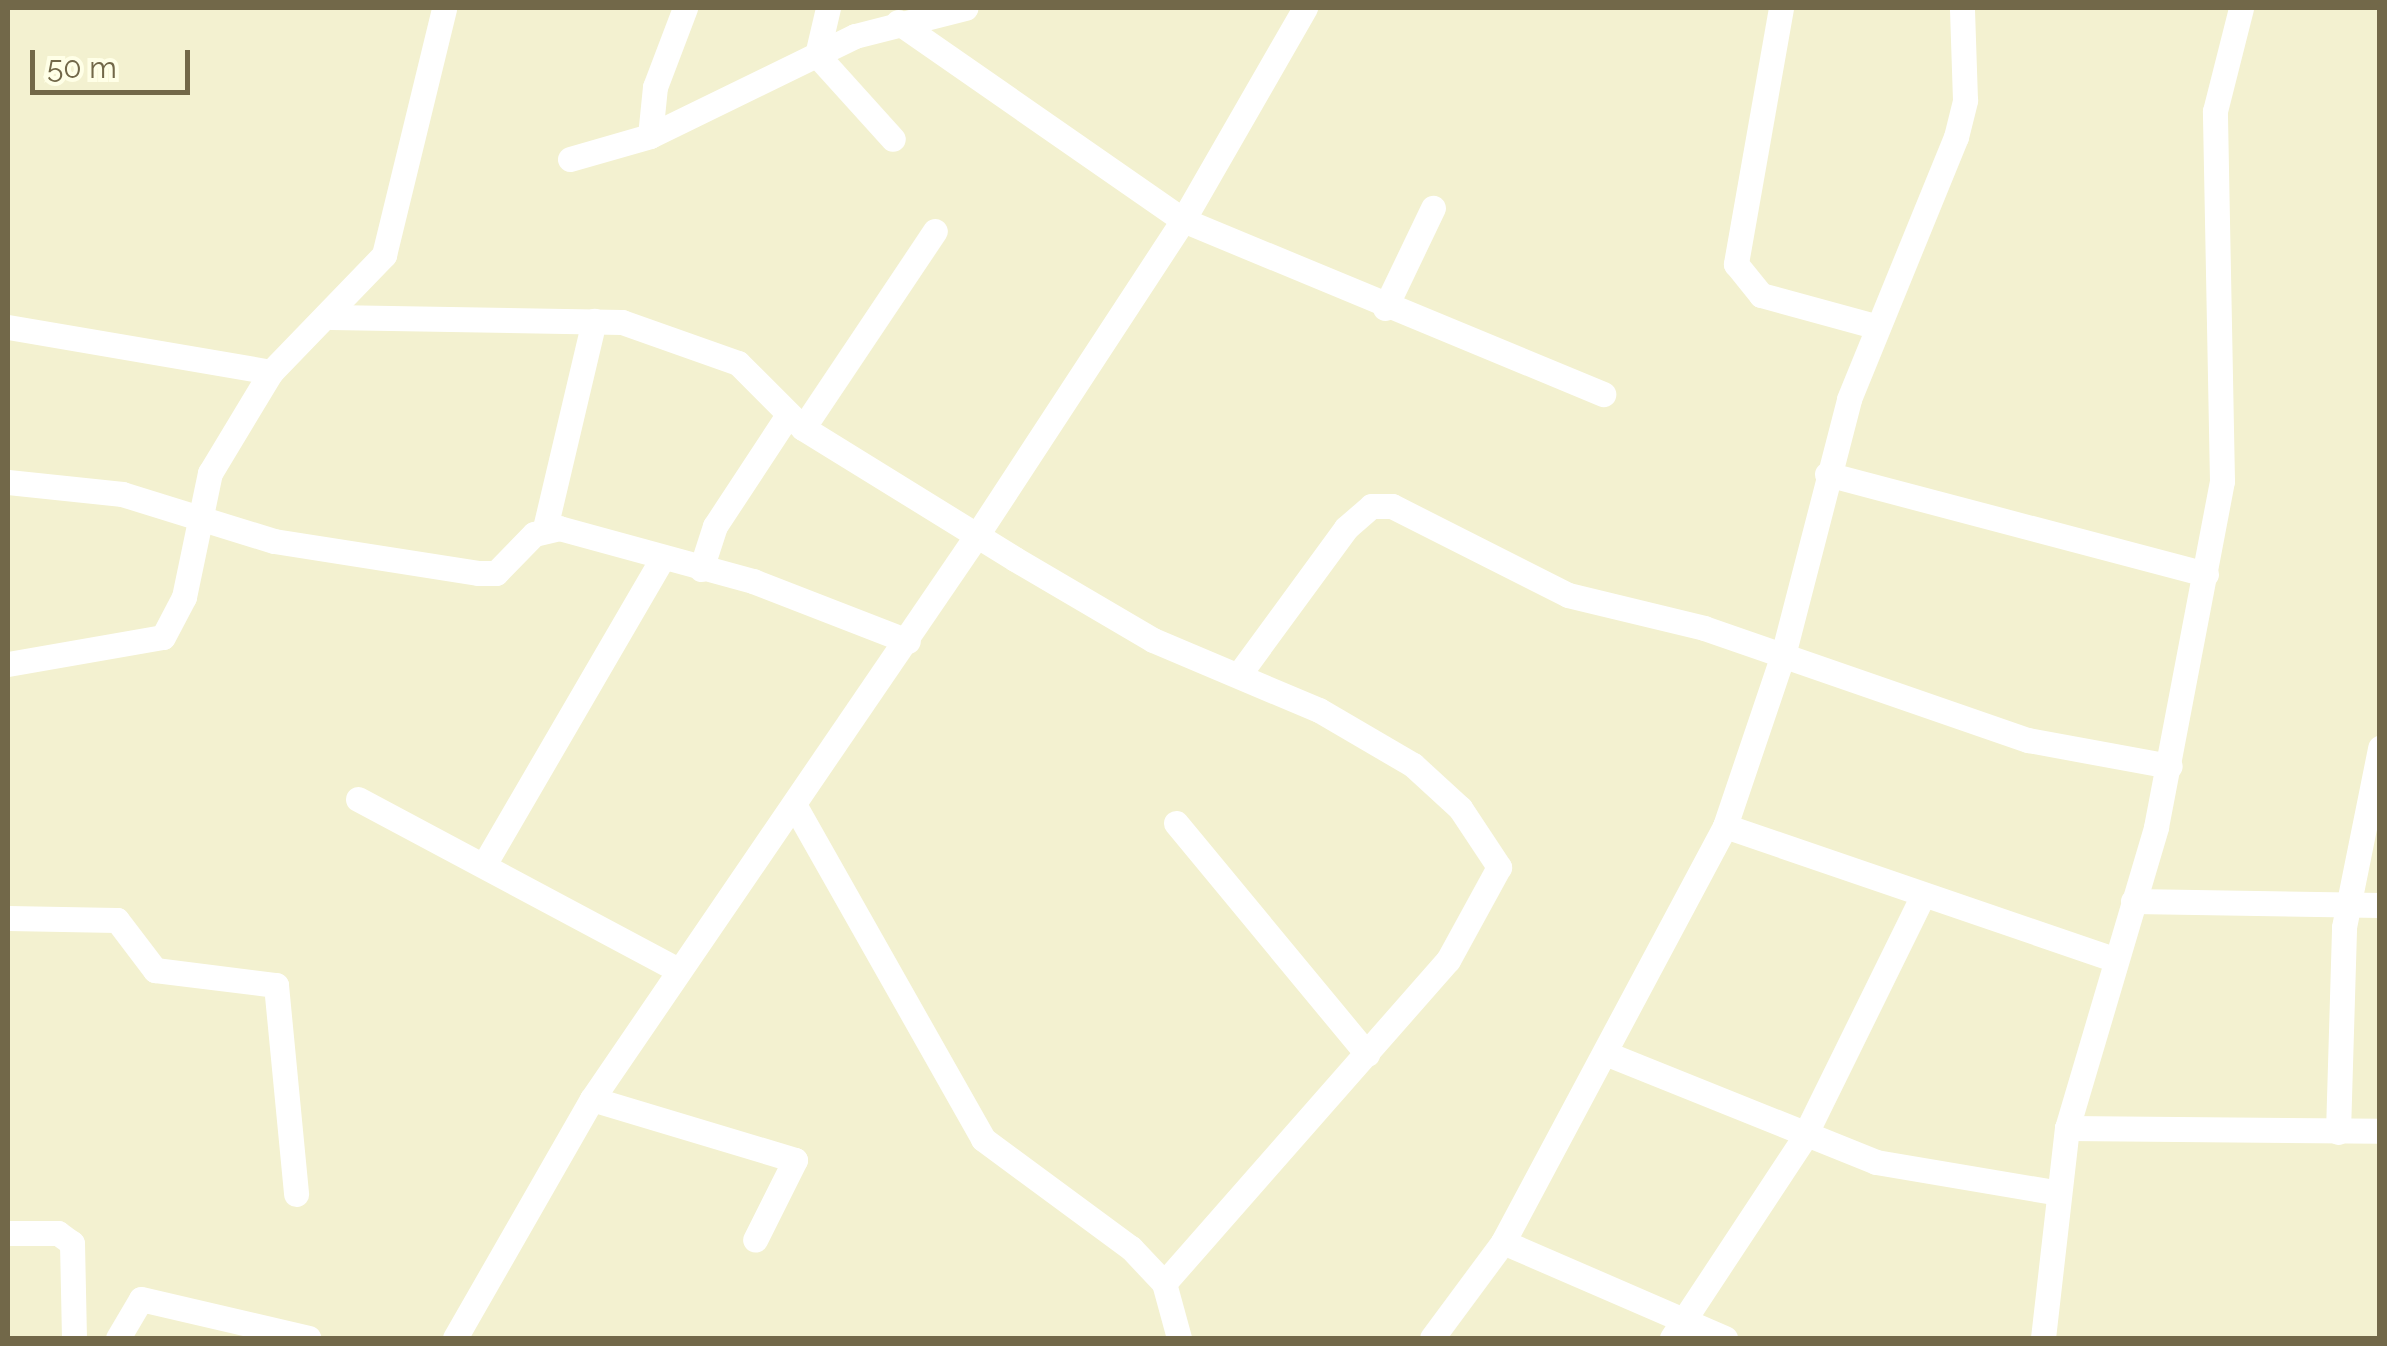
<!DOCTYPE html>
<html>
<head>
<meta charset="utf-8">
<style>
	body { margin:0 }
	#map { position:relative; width:2387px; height:1346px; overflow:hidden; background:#fcfce1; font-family:Raleway,sans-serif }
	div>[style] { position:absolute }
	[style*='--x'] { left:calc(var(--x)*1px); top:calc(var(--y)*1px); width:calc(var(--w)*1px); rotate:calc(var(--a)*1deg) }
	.residential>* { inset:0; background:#f3f1d0; transform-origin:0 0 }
	.minor>* { height:25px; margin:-12.5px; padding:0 12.5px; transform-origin:12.5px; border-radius:12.5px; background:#fff }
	span { translate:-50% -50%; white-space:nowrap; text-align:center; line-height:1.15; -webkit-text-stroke:8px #ffffe7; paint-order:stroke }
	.frame { position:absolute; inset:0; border:10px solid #726849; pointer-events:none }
	.scale { position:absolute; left:30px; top:50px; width:160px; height:45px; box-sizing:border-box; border:5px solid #726849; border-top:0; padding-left:12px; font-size:30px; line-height:35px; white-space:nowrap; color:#726849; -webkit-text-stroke:8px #ffffe7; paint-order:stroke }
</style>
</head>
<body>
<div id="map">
	<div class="residential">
		<i style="left:8px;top:8px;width:2371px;height:1330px"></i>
	</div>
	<div class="minor">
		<i style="--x:828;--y:8;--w:48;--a:103.2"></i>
		<i style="--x:817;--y:55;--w:113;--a:47.9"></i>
		<i style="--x:1781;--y:8;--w:260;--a:100"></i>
		<i style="--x:1736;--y:264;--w:40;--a:51"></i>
		<i style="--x:1761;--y:295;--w:121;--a:15.3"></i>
		<i style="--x:898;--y:22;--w:347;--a:34.8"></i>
		<i style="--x:1183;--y:220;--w:455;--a:22.5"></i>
		<i style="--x:650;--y:136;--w:49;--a:-84.2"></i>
		<i style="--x:655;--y:87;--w:85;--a:-69.2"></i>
		<i style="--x:570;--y:159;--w:83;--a:-16"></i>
		<i style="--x:650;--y:136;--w:228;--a:-26"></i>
		<i style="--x:855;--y:36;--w:114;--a:-14.3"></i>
		<i style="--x:1385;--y:308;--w:111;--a:-64.4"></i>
		<i style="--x:331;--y:317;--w:291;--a:1"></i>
		<i style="--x:622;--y:322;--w:123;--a:19.5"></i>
		<i style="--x:738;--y:363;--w:92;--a:45"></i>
		<i style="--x:803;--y:428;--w:249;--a:31.7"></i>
		<i style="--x:1015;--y:559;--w:160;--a:30.4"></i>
		<i style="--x:1153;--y:640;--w:180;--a:22.9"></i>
		<i style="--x:1319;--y:710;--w:109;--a:30.3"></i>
		<i style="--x:1413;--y:765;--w:64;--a:42.5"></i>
		<i style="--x:1460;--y:808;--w:71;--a:56.5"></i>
		<i style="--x:1499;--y:867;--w:106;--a:118.7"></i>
		<i style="--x:1448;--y:960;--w:430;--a:131.3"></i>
		<i style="--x:8;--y:327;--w:267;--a:9.7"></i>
		<i style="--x:803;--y:428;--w:237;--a:-56.2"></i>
		<i style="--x:1827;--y:474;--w:392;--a:14.8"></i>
		<i style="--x:8;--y:482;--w:115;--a:6"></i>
		<i style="--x:122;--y:494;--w:159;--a:17.2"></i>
		<i style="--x:274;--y:541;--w:206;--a:8.9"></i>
		<i style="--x:478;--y:573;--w:18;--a:0"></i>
		<i style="--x:496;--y:573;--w:54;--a:-45.7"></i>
		<i style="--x:534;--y:534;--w:26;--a:-13"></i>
		<i style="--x:559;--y:528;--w:201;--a:15.3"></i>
		<i style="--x:753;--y:581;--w:166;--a:21.2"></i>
		<i style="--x:545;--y:528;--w:213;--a:-76.7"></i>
		<i style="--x:701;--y:569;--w:45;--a:-72"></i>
		<i style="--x:715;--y:526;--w:133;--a:-56.7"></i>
		<i style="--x:8;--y:664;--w:157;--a:-9.9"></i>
		<i style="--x:163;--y:637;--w:45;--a:-62.3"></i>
		<i style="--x:184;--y:597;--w:127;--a:-78.2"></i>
		<i style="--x:210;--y:473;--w:118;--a:-58.9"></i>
		<i style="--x:271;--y:372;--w:163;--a:-46"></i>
		<i style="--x:384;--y:255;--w:254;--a:-76.3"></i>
		<i style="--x:1240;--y:673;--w:180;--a:-53.8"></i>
		<i style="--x:1346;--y:528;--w:33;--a:-41"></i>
		<i style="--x:1371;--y:506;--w:21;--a:0"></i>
		<i style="--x:1392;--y:506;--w:197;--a:26.8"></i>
		<i style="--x:1568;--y:595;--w:140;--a:13.6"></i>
		<i style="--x:1704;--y:628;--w:343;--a:19.1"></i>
		<i style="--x:2028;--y:740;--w:144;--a:10.4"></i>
		<i style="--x:358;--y:799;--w:363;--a:28.1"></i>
		<i style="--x:796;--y:808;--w:380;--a:60.5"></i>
		<i style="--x:983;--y:1139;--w:184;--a:36.4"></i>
		<i style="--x:1131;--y:1248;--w:48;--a:46.7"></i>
		<i style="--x:1164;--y:1283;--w:57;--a:74.7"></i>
		<i style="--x:1176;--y:823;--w:300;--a:50.4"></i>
		<i style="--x:1725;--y:826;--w:407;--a:18.9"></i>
		<i style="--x:485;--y:863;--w:350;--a:-59.8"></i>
		<i style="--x:2133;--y:901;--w:247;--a:0.9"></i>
		<i style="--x:8;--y:918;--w:109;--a:1.1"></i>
		<i style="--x:117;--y:920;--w:63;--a:52.8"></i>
		<i style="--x:155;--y:970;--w:122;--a:7.1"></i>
		<i style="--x:276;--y:985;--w:210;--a:84.5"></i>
		<i style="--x:1605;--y:1053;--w:292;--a:21.9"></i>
		<i style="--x:1876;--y:1162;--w:181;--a:9.6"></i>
		<i style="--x:592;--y:1099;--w:212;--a:16.7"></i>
		<i style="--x:795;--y:1160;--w:89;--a:116.6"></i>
		<i style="--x:2067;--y:1128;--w:313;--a:0.5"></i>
		<i style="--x:2338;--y:1132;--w:205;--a:-88.3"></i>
		<i style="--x:2344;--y:927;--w:183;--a:-78.6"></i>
		<i style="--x:8;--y:1233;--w:50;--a:0"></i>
		<i style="--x:58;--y:1233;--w:17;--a:36"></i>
		<i style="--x:72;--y:1243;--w:95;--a:88.8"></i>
		<i style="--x:1503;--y:1242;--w:242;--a:23.4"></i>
		<i style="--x:118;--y:1338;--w:45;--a:-59.5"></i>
		<i style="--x:141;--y:1299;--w:172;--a:13.1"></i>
		<i style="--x:455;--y:1338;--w:275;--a:-60.2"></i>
		<i style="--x:592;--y:1099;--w:683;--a:-55.68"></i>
		<i style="--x:977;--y:535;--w:376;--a:-56.8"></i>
		<i style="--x:1183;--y:220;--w:245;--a:-60.1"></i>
		<i style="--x:1432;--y:1338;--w:119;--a:-53.5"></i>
		<i style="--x:1503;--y:1242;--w:472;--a:-61.9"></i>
		<i style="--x:1725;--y:826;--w:181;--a:-71.3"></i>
		<i style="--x:1783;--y:655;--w:264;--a:-75.5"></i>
		<i style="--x:1849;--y:399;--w:283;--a:-67.8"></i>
		<i style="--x:1956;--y:137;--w:38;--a:-76"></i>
		<i style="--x:1965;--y:100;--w:92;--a:-91.9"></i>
		<i style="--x:1672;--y:1338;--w:238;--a:-56.6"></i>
		<i style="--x:1803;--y:1139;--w:270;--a:-63.8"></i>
		<i style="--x:2043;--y:1338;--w:211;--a:-83.5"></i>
		<i style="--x:2067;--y:1128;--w:314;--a:-73.5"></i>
		<i style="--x:2156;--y:827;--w:352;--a:-79.2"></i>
		<i style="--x:2222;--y:481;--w:370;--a:-91.1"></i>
		<i style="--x:2215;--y:111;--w:106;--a:-75.8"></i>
	</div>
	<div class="frame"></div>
	<div class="scale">50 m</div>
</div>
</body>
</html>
